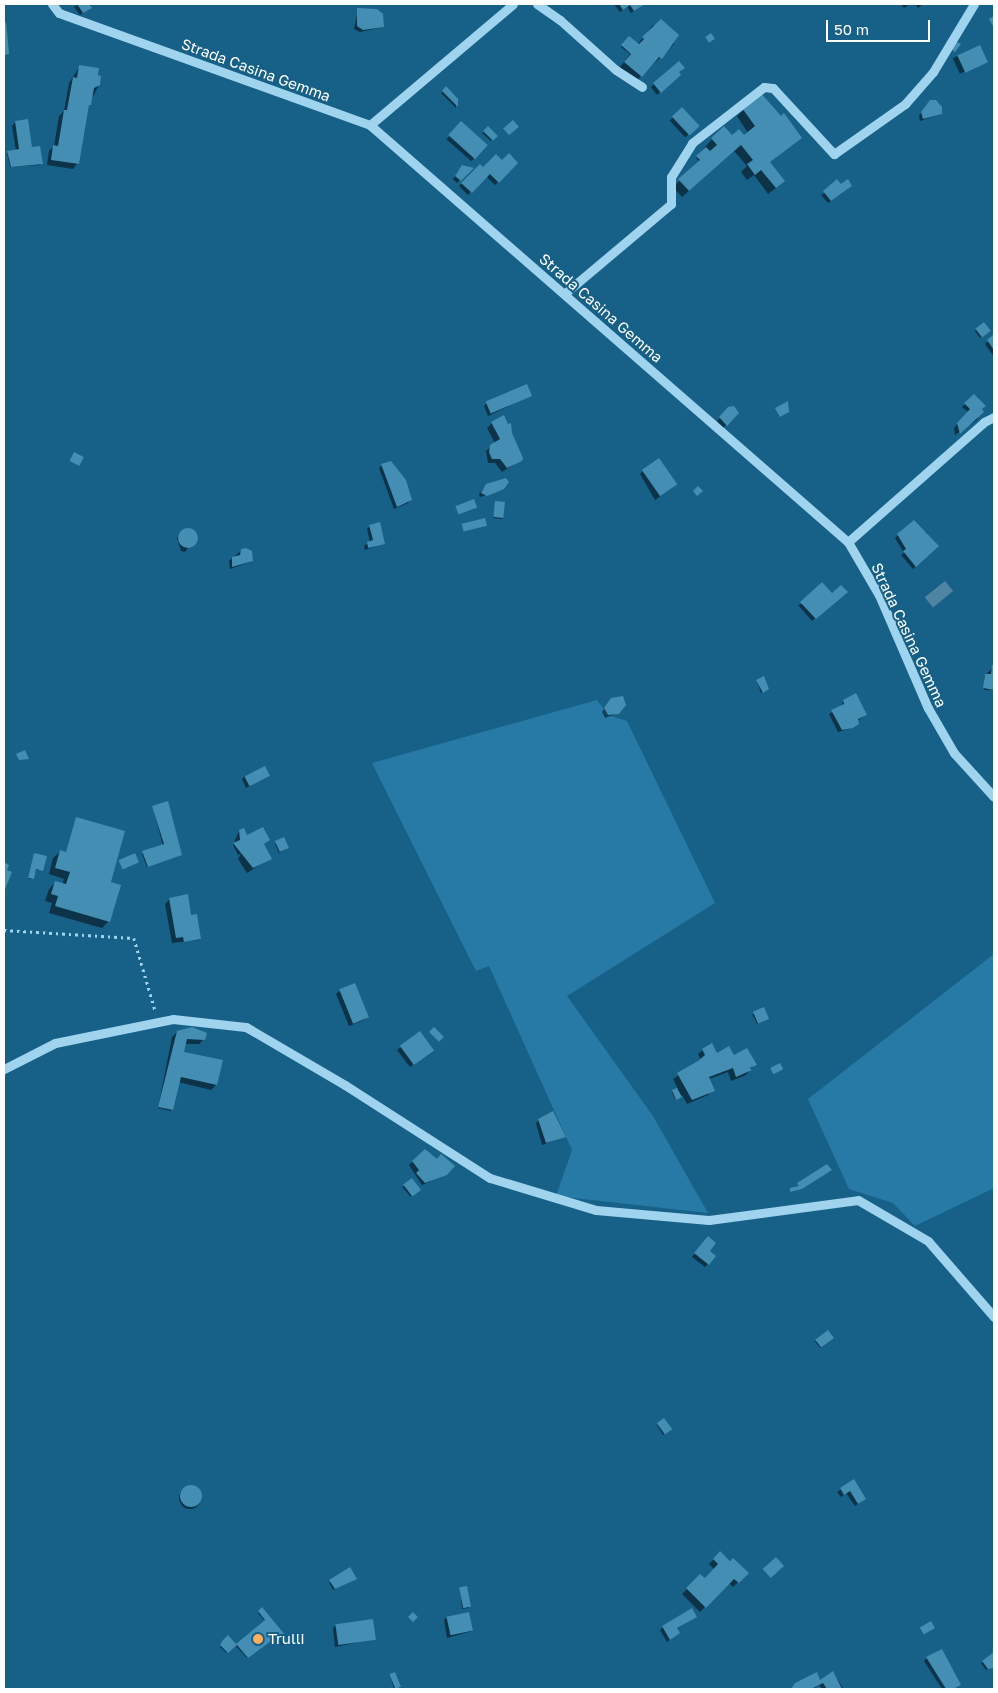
<!DOCTYPE html>
<html>
<head>
<meta charset="utf-8">
<style>
	body { margin:0 }
	#map { position:relative; width:998px; height:1693px; overflow:hidden; background:#176088; font-family:"Golos Text",sans-serif }
	div>[style] { position:absolute }
	[style*='--x'] { left:calc(var(--x)*1px); top:calc(var(--y)*1px); width:calc(var(--w)*1px); rotate:calc(var(--a)*1deg) }
	.green>* { inset:0; background:#277aa6 }
	.water>* { inset:0; background:#5085a1; transform-origin:0 0 }
	.shadow>* { inset:0; background:#0007; transform-origin:0 0 }
	.round { border-radius:50% }
	.building>* { inset:0; background:#448db3; transform-origin:0 0 }
	.path>* { height:2.5px; margin-top:-1.25px; transform-origin:0; background:repeating-linear-gradient(90deg,#9fd3ee 0 2.5px,transparent 0 6.5px) }
	.minor>* { height:9px; margin:-4.5px; padding:0 4.5px; transform-origin:4.5px; border-radius:4.5px; background:#9fd3ee }
	.dots>* { width:14px; height:14px; translate:-50% -50%; box-sizing:border-box; border:2px solid #176088; border-radius:50% }
	span { translate:-50% -50%; white-space:nowrap; text-align:center; line-height:1.15; -webkit-text-stroke:4px #176088; paint-order:stroke }
	.street-label { font-size:15px; color:#fff }
	.poi-label { font-size:15px; color:#fff }
	.left { translate:0 -50%; text-align:left }
	.frame { position:absolute; inset:0; border:5px solid #fff; pointer-events:none }
	.scale { position:absolute; left:826px; top:20px; width:104px; height:22px; box-sizing:border-box; border:2px solid #fff; border-top:0; padding-left:6px; font-size:15px; line-height:18px; white-space:nowrap; color:#fff; -webkit-text-stroke:4px #176088; paint-order:stroke }
</style>
</head>
<body>
<div id="map">
	<div class="green">
		<i style="clip-path:polygon(597px 700px,608px 715px,627px 721px,715px 903px,567px 996px,653px 1116px,708px 1213px,556px 1196px,572px 1150px,489px 966px,476px 971px,372px 763px)"></i>
		<i style="clip-path:polygon(994px 954px,994px 1188px,915px 1226px,893px 1203px,849px 1189px,808px 1099px)"></i>
	</div>
	<div class="water">
		<i style="left:945px;top:581px;width:13px;height:26px;rotate:51deg"></i>
	</div>
	<div class="shadow">
		<i style="clip-path:polygon(78px 4px,87px 4px,90px 7px,80px 15px,74px 7px)"></i>
		<i style="clip-path:polygon(614px 4px,644px 4px,631px 13px,627px 7px,620px 12px)"></i>
		<i style="clip-path:polygon(901px 4px,910px 4px,904px 8px)"></i>
		<i style="clip-path:polygon(915px 4px,923px 4px,918px 8px)"></i>
		<i style="clip-path:polygon(358px 10px,383px 27px,360px 32px,354px 29px)"></i>
		<i style="clip-path:polygon(653px 25px,674px 44px,636px 81px,620px 67px,630px 54px,621px 47px,629px 38px,637px 45px)"></i>
		<i style="left:979px;top:46px;width:17px;height:29px;rotate:65deg"></i>
		<i style="clip-path:polygon(679px 63px,676px 78px,657px 95px,651px 87px)"></i>
		<i style="clip-path:polygon(80px 66px,98px 69px,99px 85px,87px 108px,77px 164px,73px 169px,47px 165px,49px 151px,54px 146px,59px 116px,64px 111px,69px 83px)"></i>
		<i style="clip-path:polygon(446px 88px,456px 100px,456px 108px,441px 93px)"></i>
		<i style="clip-path:polygon(761px 95px,769px 163px,776px 188px,768px 194px,754px 175px,747px 180px,741px 172px,747px 166px,734px 151px,682px 197px,673px 187px,700px 162px,696px 158px,712px 139px,724px 128px,732px 137px,744px 137px,748px 133px,737px 116px)"></i>
		<i style="clip-path:polygon(927px 104px,941px 114px,920px 121px,919px 116px)"></i>
		<i style="left:682px;top:109px;width:23px;height:17px;rotate:47deg"></i>
		<i style="clip-path:polygon(15px 122px,41px 164px,40px 165px,10px 167px,7px 153px,16px 151px,12px 126px)"></i>
		<i style="left:461px;top:123px;width:33px;height:22px;rotate:41deg"></i>
		<i style="clip-path:polygon(488px 128px,497px 136px,491px 141px,482px 133px)"></i>
		<i style="clip-path:polygon(502px 162px,517px 163px,495px 185px,486px 176px,468px 195px,459px 186px,480px 165px,483px 169px)"></i>
		<i style="clip-path:polygon(471px 169px,457px 183px,453px 179px,460px 170px)"></i>
		<i style="clip-path:polygon(840px 186px,848px 189px,828px 203px,821px 195px)"></i>
		<i style="left:983px;top:324px;width:9px;height:11px;rotate:49deg"></i>
		<i style="clip-path:polygon(994px 336px,994px 357px,985px 344px)"></i>
		<i style="clip-path:polygon(530px 396px,488px 416px,484px 406px,487px 403px)"></i>
		<i style="clip-path:polygon(974px 396px,984px 406px,977px 420px,955px 435px,954px 428px,968px 412px,962px 407px)"></i>
		<i style="clip-path:polygon(728px 409px,737px 413px,723px 428px,717px 421px)"></i>
		<i style="clip-path:polygon(492px 423px,510px 433px,516px 463px,502px 472px,495px 463px,488px 463px,486px 451px,495px 443px,487px 428px)"></i>
		<i style="clip-path:polygon(382px 465px,411px 500px,408px 503px,394px 509px,379px 468px)"></i>
		<i style="clip-path:polygon(643px 471px,673px 487px,655px 500px,640px 474px)"></i>
		<i style="clip-path:polygon(487px 485px,503px 489px,480px 497px,479px 494px)"></i>
		<i style="clip-path:polygon(496px 503px,503px 518px,502px 519px,493px 518px)"></i>
		<i style="clip-path:polygon(370px 526px,384px 543px,365px 550px,364px 546px,370px 542px,367px 529px)"></i>
		<i style="clip-path:polygon(187px 529px,197px 535px,185px 552px,181px 551px,177px 538px)"></i>
		<i style="clip-path:polygon(925px 531px,937px 546px,913px 569px,901px 555px,904px 553px,895px 538px,898px 535px,918px 536px)"></i>
		<i style="clip-path:polygon(242px 550px,251px 552px,250px 562px,230px 569px,229px 561px)"></i>
		<i style="clip-path:polygon(831px 595px,843px 595px,812px 621px,798px 605px)"></i>
		<i style="clip-path:polygon(994px 666px,994px 690px,984px 690px,984px 677px)"></i>
		<i style="clip-path:polygon(757px 681px,767px 690px,761px 693px)"></i>
		<i style="clip-path:polygon(611px 699px,618px 713px,605px 718px,602px 712px)"></i>
		<i style="clip-path:polygon(843px 701px,866px 715px,857px 721px,855px 727px,838px 732px,829px 714px,841px 707px)"></i>
		<i style="clip-path:polygon(245px 776px,269px 776px,246px 788px,242px 779px)"></i>
		<i style="clip-path:polygon(153px 807px,181px 855px,147px 867px,142px 854px,163px 846px)"></i>
		<i style="clip-path:polygon(239px 831px,247px 837px,269px 840px,263px 845px,270px 858px,247px 873px,238px 859px,241px 854px,238px 855px,233px 845px)"></i>
		<i style="clip-path:polygon(283px 839px,287px 849px,279px 853px,275px 844px)"></i>
		<i style="clip-path:polygon(60px 852px,109px 921px,102px 928px,49px 913px,52px 903px,45px 901px,49px 889px,55px 883px,62px 885px,64px 879px,49px 874px,53px 858px)"></i>
		<i style="clip-path:polygon(34px 855px,42px 870px,35px 870px,32px 879px,28px 879px)"></i>
		<i style="clip-path:polygon(170px 899px,200px 939px,199px 940px,172px 943px,165px 904px)"></i>
		<i style="clip-path:polygon(339px 991px,367px 1017px,364px 1020px,349px 1026px,336px 994px)"></i>
		<i style="left:763px;top:1009px;width:11px;height:12px;rotate:63deg"></i>
		<i style="clip-path:polygon(177px 1032px,204px 1039px,199px 1044px,185px 1044px,183px 1053px,222px 1061px,216px 1085px,211px 1090px,178px 1082px,171px 1111px,158px 1108px,172px 1037px)"></i>
		<i style="clip-path:polygon(420px 1033px,429px 1053px,410px 1067px,397px 1050px)"></i>
		<i style="clip-path:polygon(703px 1050px,755px 1064px,746px 1075px,731px 1081px,728px 1072px,709px 1079px,713px 1090px,708px 1095px,687px 1104px,682px 1095px,675px 1100px,672px 1092px,678px 1089px,673px 1079px,701px 1060px,698px 1054px)"></i>
		<i style="clip-path:polygon(539px 1120px,564px 1137px,542px 1145px,536px 1123px)"></i>
		<i style="clip-path:polygon(425px 1150px,447px 1174px,422px 1185px,409px 1165px)"></i>
		<i style="left:411px;top:1180px;width:13px;height:11px;rotate:51deg"></i>
		<i style="clip-path:polygon(705px 1241px,708px 1251px,715px 1256px,705px 1267px,692px 1257px)"></i>
		<i style="left:827px;top:1331px;width:9px;height:16px;rotate:49deg"></i>
		<i style="clip-path:polygon(664px 1420px,671px 1429px,663px 1435px,657px 1425px)"></i>
		<i style="clip-path:polygon(853px 1481px,862px 1501px,855px 1506px,846px 1493px,841px 1497px,837px 1492px)"></i>
		<i class="round" style="left:179px;top:1487px;width:22px;height:22px"></i>
		<i style="clip-path:polygon(720px 1553px,747px 1573px,733px 1587px,729px 1583px,700px 1612px,682px 1594px,700px 1576px,704px 1580px,714px 1569px,709px 1564px)"></i>
		<i style="clip-path:polygon(354px 1579px,333px 1590px,329px 1582px,330px 1581px)"></i>
		<i style="clip-path:polygon(460px 1588px,469px 1607px,468px 1608px,462px 1609px)"></i>
		<i style="clip-path:polygon(262px 1609px,289px 1641px,283px 1646px,276px 1637px,247px 1658px,235px 1645px,227px 1653px,220px 1647px,228px 1637px,236px 1645px,265px 1621px,258px 1613px)"></i>
		<i style="clip-path:polygon(447px 1617px,472px 1631px,447px 1638px,444px 1620px)"></i>
		<i style="clip-path:polygon(695px 1617px,676px 1629px,679px 1633px,667px 1642px,660px 1630px,663px 1627px)"></i>
		<i style="clip-path:polygon(336px 1625px,374px 1639px,335px 1647px,333px 1628px)"></i>
		<i style="clip-path:polygon(994px 1653px,994px 1666px,986px 1670px,981px 1663px)"></i>
		<i style="clip-path:polygon(927px 1658px,956px 1687px,942px 1689px,924px 1661px)"></i>
		<i style="clip-path:polygon(833px 1673px,843px 1688px,841px 1689px,822px 1689px,819px 1685px,813px 1689px,790px 1689px,816px 1674px,820px 1681px)"></i>
		<i style="clip-path:polygon(390px 1675px,399px 1687px,398px 1688px,394px 1689px)"></i>
	</div>
	<div class="building">
		<i style="clip-path:polygon(77px 4px,89px 4px,92px 8px,83px 13px)"></i>
		<i style="clip-path:polygon(619px 4px,645px 4px,634px 11px,630px 5px,623px 10px)"></i>
		<i style="clip-path:polygon(357px 8px,377px 9px,383px 14px,384px 27px,363px 30px,357px 26px)"></i>
		<i style="clip-path:polygon(994px 16px,994px 28px,989px 19px)"></i>
		<i style="clip-path:polygon(661px 19px,679px 35px,662px 59px,659px 57px,642px 77px,624px 62px,631px 54px,621px 45px,629px 36px,639px 44px,644px 39px,642px 37px)"></i>
		<i style="clip-path:polygon(6px 22px,9px 54px,4px 55px,4px 23px)"></i>
		<i style="left:711px;top:33px;width:7px;height:7px;rotate:56deg"></i>
		<i style="clip-path:polygon(955px 41px,961px 44px,955px 52px,950px 48px)"></i>
		<i style="left:980px;top:45px;width:19px;height:25px;rotate:65deg"></i>
		<i style="clip-path:polygon(679px 61px,685px 68px,679px 72px,681px 75px,661px 93px,653px 83px)"></i>
		<i style="clip-path:polygon(79px 65px,99px 68px,98px 75px,101px 76px,100px 85px,94px 88px,91px 105px,89px 105px,79px 164px,51px 160px,53px 145px,58px 146px,64px 110px,67px 110px,73px 77px,77px 78px)"></i>
		<i style="clip-path:polygon(446px 86px,458px 99px,458px 107px,442px 91px)"></i>
		<i style="clip-path:polygon(761px 93px,781px 116px,784px 113px,802px 138px,770px 162px,785px 181px,776px 188px,761px 170px,755px 175px,747px 164px,753px 160px,741px 145px,689px 191px,678px 179px,700px 160px,696px 156px,706px 147px,710px 151px,717px 145px,711px 138px,724px 126px,732px 135px,739px 129px,744px 135px,755px 126px,742px 108px)"></i>
		<i style="clip-path:polygon(930px 100px,936px 100px,942px 107px,942px 114px,923px 119px,921px 112px)"></i>
		<i style="left:682px;top:107px;width:26px;height:14px;rotate:47deg"></i>
		<i style="clip-path:polygon(28px 119px,32px 147px,40px 146px,43px 164px,11px 167px,7px 151px,19px 149px,15px 121px)"></i>
		<i style="left:513px;top:120px;width:9px;height:13px;rotate:49deg"></i>
		<i style="left:461px;top:121px;width:36px;height:19px;rotate:42deg"></i>
		<i style="left:488px;top:126px;width:14px;height:7px;rotate:45deg"></i>
		<i style="clip-path:polygon(509px 153px,518px 163px,499px 183px,490px 174px,472px 193px,461px 183px,480px 164px,483px 167px,496px 154px,502px 160px)"></i>
		<i style="clip-path:polygon(462px 165px,474px 168px,461px 181px,455px 176px)"></i>
		<i style="clip-path:polygon(837px 179px,841px 184px,848px 179px,852px 186px,831px 201px,823px 191px)"></i>
		<i style="left:984px;top:322px;width:11px;height:11px;rotate:52deg"></i>
		<i style="clip-path:polygon(994px 334px,994px 350px,987px 340px)"></i>
		<i style="left:527px;top:384px;width:13px;height:45px;rotate:67deg"></i>
		<i style="clip-path:polygon(974px 394px,986px 406px,982px 409px,984px 412px,960px 434px,957px 423px,970px 409px,964px 403px)"></i>
		<i style="clip-path:polygon(788px 401px,789px 412px,780px 417px,775px 408px)"></i>
		<i style="clip-path:polygon(734px 406px,739px 413px,727px 426px,719px 417px,728px 407px)"></i>
		<i style="clip-path:polygon(504px 415px,508px 424px,511px 423px,512px 433px,523px 458px,522px 461px,507px 468px,500px 459px,492px 459px,489px 452px,490px 445px,500px 439px,491px 422px)"></i>
		<i style="left:74px;top:452px;width:11px;height:10px;rotate:27deg"></i>
		<i style="left:659px;top:458px;width:32px;height:21px;rotate:55deg"></i>
		<i style="clip-path:polygon(391px 461px,406px 480px,412px 500px,397px 507px,381px 464px)"></i>
		<i style="clip-path:polygon(506px 478px,509px 482px,504px 489px,487px 496px,481px 493px,486px 484px)"></i>
		<i style="clip-path:polygon(698px 486px,703px 491px,697px 496px,693px 491px)"></i>
		<i style="left:474px;top:499px;width:9px;height:20px;rotate:69deg"></i>
		<i style="left:495px;top:501px;width:10px;height:16px;rotate:6deg"></i>
		<i style="left:485px;top:518px;width:8px;height:24px;rotate:76deg"></i>
		<i style="clip-path:polygon(914px 520px,939px 546px,916px 567px,903px 551px,906px 549px,897px 534px)"></i>
		<i style="clip-path:polygon(380px 522px,385px 544px,368px 548px,367px 542px,373px 540px,369px 525px)"></i>
		<i class="round" style="left:178px;top:528px;width:20px;height:20px"></i>
		<i style="clip-path:polygon(246px 548px,252px 551px,253px 561px,232px 567px,232px 557px,240px 555px,241px 549px)"></i>
		<i style="clip-path:polygon(822px 582px,832px 593px,841px 585px,848px 592px,816px 619px,800px 602px)"></i>
		<i style="clip-path:polygon(992px 665px,994px 665px,994px 690px,983px 688px,985px 674px,991px 674px)"></i>
		<i style="clip-path:polygon(764px 676px,769px 689px,763px 693px,756px 680px)"></i>
		<i style="clip-path:polygon(856px 693px,867px 715px,858px 719px,859px 724px,853px 728px,842px 730px,831px 710px,844px 704px,843px 700px)"></i>
		<i style="clip-path:polygon(623px 696px,626px 705px,619px 714px,608px 715px,604px 708px,611px 698px)"></i>
		<i style="clip-path:polygon(25px 750px,29px 759px,19px 760px,16px 754px)"></i>
		<i style="left:265px;top:766px;width:11px;height:23px;rotate:63deg"></i>
		<i style="clip-path:polygon(168px 801px,182px 855px,148px 867px,142px 851px,164px 844px,152px 806px)"></i>
		<i style="clip-path:polygon(76px 817px,125px 831px,111px 882px,121px 885px,110px 922px,55px 906px,58px 896px,51px 894px,55px 881px,66px 884px,70px 872px,55px 868px,60px 850px,66px 852px)"></i>
		<i style="clip-path:polygon(263px 827px,270px 840px,264px 844px,272px 859px,253px 868px,233px 843px,240px 840px,239px 830px,244px 828px,247px 835px)"></i>
		<i style="left:284px;top:837px;width:12px;height:10px;rotate:66deg"></i>
		<i style="clip-path:polygon(34px 853px,47px 856px,43px 871px,36px 869px,34px 879px,28px 878px)"></i>
		<i style="left:135px;top:853px;width:10px;height:18px;rotate:66deg"></i>
		<i style="clip-path:polygon(4px 862px,9px 865px,7px 870px,12px 872px,4px 892px)"></i>
		<i style="clip-path:polygon(188px 894px,191px 915px,197px 914px,201px 939px,184px 942px,183px 937px,176px 938px,169px 898px)"></i>
		<i style="left:355px;top:983px;width:37px;height:17px;rotate:68deg"></i>
		<i style="left:764px;top:1007px;width:13px;height:12px;rotate:67deg"></i>
		<i style="clip-path:polygon(192px 1027px,207px 1033px,205px 1040px,187px 1039px,184px 1052px,223px 1060px,217px 1085px,181px 1077px,173px 1110px,158px 1107px,177px 1031px)"></i>
		<i style="left:434px;top:1027px;width:14px;height:7px;rotate:45deg"></i>
		<i style="left:420px;top:1031px;width:24px;height:25px;rotate:54deg"></i>
		<i style="clip-path:polygon(712px 1043px,717px 1053px,729px 1046px,734px 1055px,747px 1048px,757px 1065px,750px 1068px,752px 1070px,736px 1077px,733px 1068px,709px 1077px,715px 1091px,692px 1100px,677px 1073px,698px 1061px,705px 1055px,702px 1049px)"></i>
		<i style="left:780px;top:1063px;width:7px;height:11px;rotate:63deg"></i>
		<i style="clip-path:polygon(677px 1088px,682px 1097px,676px 1100px,672px 1090px)"></i>
		<i style="clip-path:polygon(553px 1111px,566px 1137px,546px 1143px,538px 1119px)"></i>
		<i style="clip-path:polygon(425px 1149px,437px 1159px,441px 1154px,455px 1166px,447px 1175px,425px 1183px,416px 1173px,419px 1170px,412px 1161px)"></i>
		<i style="clip-path:polygon(827px 1164px,832px 1170px,802px 1189px,790px 1192px,790px 1188px,799px 1186px,797px 1183px)"></i>
		<i style="left:412px;top:1178px;width:15px;height:11px;rotate:53deg"></i>
		<i style="clip-path:polygon(708px 1236px,716px 1243px,710px 1251px,716px 1256px,709px 1265px,694px 1253px)"></i>
		<i style="left:828px;top:1330px;width:10px;height:16px;rotate:53deg"></i>
		<i style="left:664px;top:1418px;width:14px;height:9px;rotate:54deg"></i>
		<i style="clip-path:polygon(854px 1479px,866px 1499px,858px 1504px,850px 1491px,844px 1495px,840px 1488px)"></i>
		<i class="round" style="left:180px;top:1485px;width:22px;height:22px"></i>
		<i style="clip-path:polygon(720px 1551px,730px 1561px,733px 1558px,749px 1573px,739px 1583px,734px 1579px,706px 1608px,686px 1588px,700px 1574px,705px 1578px,718px 1564px,713px 1559px)"></i>
		<i style="left:776px;top:1557px;width:12px;height:18px;rotate:48deg"></i>
		<i style="clip-path:polygon(350px 1567px,357px 1579px,335px 1589px,329px 1580px)"></i>
		<i style="left:467px;top:1586px;width:21px;height:8px;rotate:79deg"></i>
		<i style="clip-path:polygon(262px 1607px,290px 1641px,285px 1646px,278px 1636px,248px 1658px,237px 1645px,228px 1653px,220px 1645px,223px 1640px,228px 1635px,236px 1644px,265px 1620px,258px 1611px)"></i>
		<i style="clip-path:polygon(692px 1608px,697px 1617px,677px 1628px,680px 1633px,670px 1640px,662px 1626px)"></i>
		<i style="left:413px;top:1612px;width:7px;height:7px;rotate:45deg"></i>
		<i style="left:469px;top:1612px;width:19px;height:23px;rotate:78deg"></i>
		<i style="left:373px;top:1619px;width:21px;height:38px;rotate:82deg"></i>
		<i style="left:931px;top:1621px;width:8px;height:13px;rotate:60deg"></i>
		<i style="clip-path:polygon(942px 1649px,961px 1685px,953px 1689px,946px 1689px,926px 1657px)"></i>
		<i style="clip-path:polygon(994px 1652px,994px 1668px,988px 1669px,982px 1661px)"></i>
		<i style="clip-path:polygon(833px 1671px,842px 1689px,827px 1689px,823px 1683px,811px 1689px,791px 1689px,795px 1683px,817px 1672px,820px 1680px)"></i>
		<i style="left:395px;top:1672px;width:16px;height:6px;rotate:68deg"></i>
	</div>
	<div class="path">
		<i style="--x:4;--y:930;--w:130;--a:3.5"></i>
		<i style="--x:134;--y:938;--w:78;--a:73.7"></i>
	</div>
	<div class="minor">
		<i style="--x:52;--y:4;--w:11;--a:52"></i>
		<i style="--x:59;--y:13;--w:331;--a:19.8"></i>
		<i style="--x:370;--y:125;--w:634;--a:41.1"></i>
		<i style="--x:848;--y:542;--w:61;--a:59.7"></i>
		<i style="--x:879;--y:595;--w:123;--a:66.6"></i>
		<i style="--x:928;--y:708;--w:52;--a:60"></i>
		<i style="--x:954;--y:753;--w:59;--a:47.7"></i>
		<i style="--x:537;--y:4;--w:28;--a:35"></i>
		<i style="--x:560;--y:20;--w:75;--a:41.8"></i>
		<i style="--x:616;--y:70;--w:31;--a:33"></i>
		<i style="--x:370;--y:125;--w:187;--a:-40.2"></i>
		<i style="--x:564;--y:294;--w:140;--a:-40.1"></i>
		<i style="--x:671;--y:204;--w:27;--a:-90"></i>
		<i style="--x:671;--y:177;--w:40;--a:-58"></i>
		<i style="--x:692;--y:143;--w:91;--a:-37.9"></i>
		<i style="--x:764;--y:87;--w:9;--a:6"></i>
		<i style="--x:773;--y:88;--w:90;--a:47.3"></i>
		<i style="--x:834;--y:154;--w:87;--a:-35.2"></i>
		<i style="--x:905;--y:104;--w:43;--a:-48.8"></i>
		<i style="--x:933;--y:72;--w:79;--a:-58.9"></i>
		<i style="--x:848;--y:542;--w:181;--a:-41.4"></i>
		<i style="--x:984;--y:422;--w:11;--a:-27"></i>
		<i style="--x:4;--y:1069;--w:57;--a:-27"></i>
		<i style="--x:55;--y:1043;--w:120;--a:-11.5"></i>
		<i style="--x:173;--y:1019;--w:73;--a:6.3"></i>
		<i style="--x:246;--y:1027;--w:115;--a:30.4"></i>
		<i style="--x:345;--y:1085;--w:172;--a:32.7"></i>
		<i style="--x:490;--y:1178;--w:111;--a:16.8"></i>
		<i style="--x:596;--y:1210;--w:113;--a:5.1"></i>
		<i style="--x:709;--y:1220;--w:150;--a:-7.6"></i>
		<i style="--x:858;--y:1200;--w:81;--a:30.4"></i>
		<i style="--x:928;--y:1241;--w:101;--a:49"></i>
	</div>
	<div class="dots">
		<i style="left:258px;top:1639px;background:#ffae5c"></i>
	</div>
	<div class="street-label">
		<span style="left:256px;top:70px;rotate:20deg">Strada Casina Gemma</span>
		<span style="left:601px;top:308px;rotate:41deg">Strada Casina Gemma</span>
		<span style="left:909px;top:635px;rotate:65deg">Strada Casina Gemma</span>
	</div>
	<div class="poi-label">
		<span class="left" style="left:268px;top:1639px">Trulli</span>
	</div>
	<div class="frame"></div>
	<div class="scale">50 m</div>
</div>
</body>
</html>
